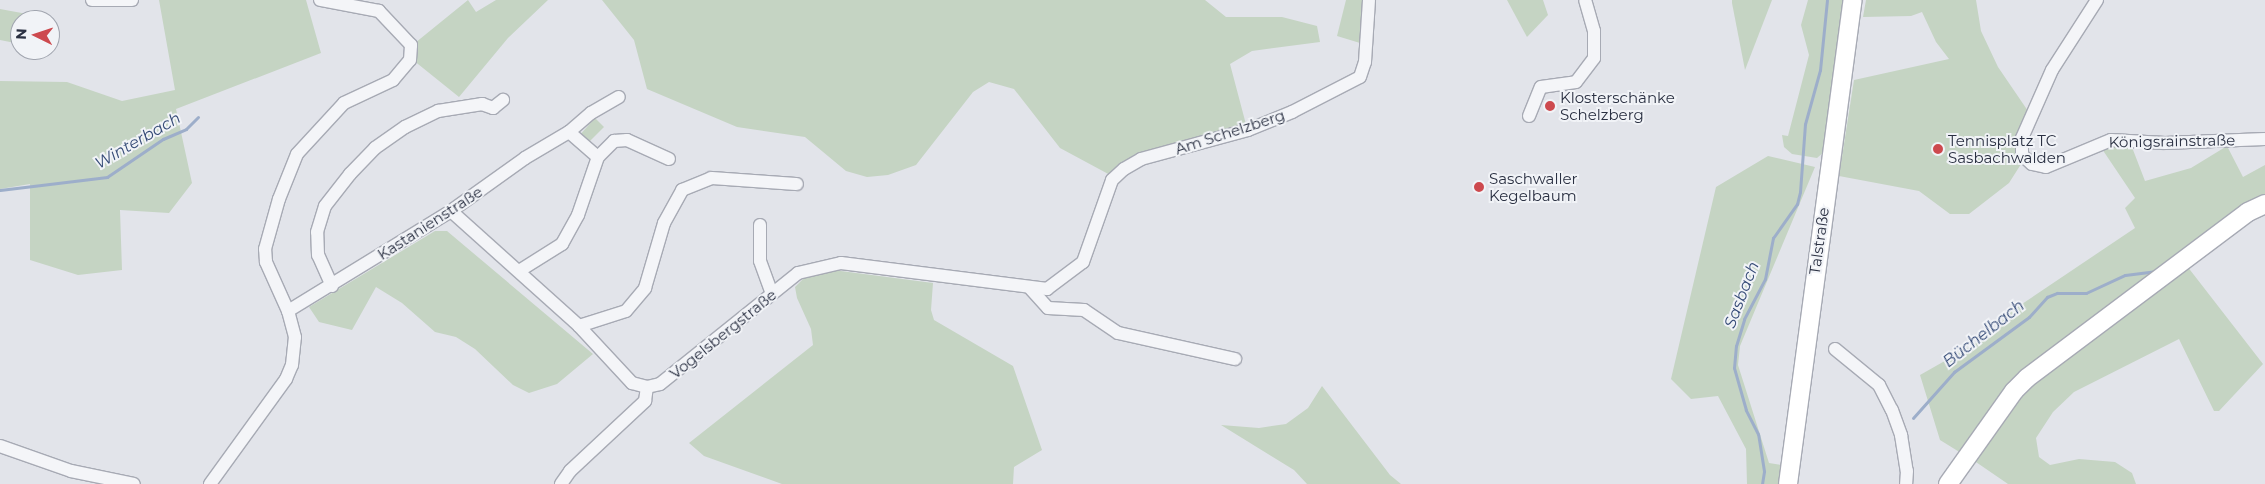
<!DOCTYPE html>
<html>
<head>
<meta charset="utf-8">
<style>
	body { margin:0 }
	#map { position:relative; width:2265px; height:484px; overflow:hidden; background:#e2e4ea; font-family:Montserrat,sans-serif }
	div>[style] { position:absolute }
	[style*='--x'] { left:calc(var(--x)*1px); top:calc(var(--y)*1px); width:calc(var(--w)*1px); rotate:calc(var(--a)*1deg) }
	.green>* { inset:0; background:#c5d4c3 }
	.stream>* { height:3px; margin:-1.5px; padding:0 1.5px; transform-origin:1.5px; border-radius:1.5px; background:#9daeca }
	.roads { filter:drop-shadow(1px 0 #a7aab4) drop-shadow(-1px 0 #a7aab4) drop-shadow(0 1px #a7aab4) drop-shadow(0 -1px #a7aab4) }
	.street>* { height:12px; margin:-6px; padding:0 6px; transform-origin:6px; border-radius:6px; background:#f4f5f8 }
	.secondary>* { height:18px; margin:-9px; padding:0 9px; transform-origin:9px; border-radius:9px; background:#fff }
	.dots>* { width:14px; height:14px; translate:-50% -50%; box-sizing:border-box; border:2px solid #f1f3f7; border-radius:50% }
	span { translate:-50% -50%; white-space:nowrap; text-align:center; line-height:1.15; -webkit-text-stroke:4px #f1f3f7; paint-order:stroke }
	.poi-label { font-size:15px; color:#2a3042 }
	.left { translate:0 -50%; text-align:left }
	.street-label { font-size:15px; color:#2a3042 }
	.water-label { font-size:16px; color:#344a76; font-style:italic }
	.north { position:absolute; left:10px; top:10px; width:50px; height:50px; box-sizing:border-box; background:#f1f3f7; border:1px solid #a1a5af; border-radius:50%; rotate:274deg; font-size:14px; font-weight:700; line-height:20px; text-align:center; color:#2a3042 }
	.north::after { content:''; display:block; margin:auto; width:18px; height:22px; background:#cd494e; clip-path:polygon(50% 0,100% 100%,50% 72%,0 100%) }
</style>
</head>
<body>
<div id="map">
	<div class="green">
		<i style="clip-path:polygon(159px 0,306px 0,321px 53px,176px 109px,192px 183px,169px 213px,120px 210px,122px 270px,78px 275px,30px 260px,30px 184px,0 189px,0 81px,67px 82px,122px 101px,175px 90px)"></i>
		<i style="clip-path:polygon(468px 0,476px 12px,496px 0,548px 0,508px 38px,459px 97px,413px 60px,415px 43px)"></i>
		<i style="clip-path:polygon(602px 0,1205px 0,1226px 17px,1282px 17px,1317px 26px,1320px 42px,1252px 51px,1230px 64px,1248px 132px,1135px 158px,1112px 176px,1060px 148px,1014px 89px,989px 82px,973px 92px,916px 165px,888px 175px,867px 177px,846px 171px,805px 137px,737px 127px,647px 89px,634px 40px)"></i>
		<i style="clip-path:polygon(1346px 0,1363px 0,1360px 43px,1337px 36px)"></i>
		<i style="clip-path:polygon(1507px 0,1543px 0,1548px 15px,1527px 37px)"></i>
		<i style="clip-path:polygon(1732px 0,1772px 0,1745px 70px,1732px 3px)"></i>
		<i style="clip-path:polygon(1808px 0,1845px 0,1825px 151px,1817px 158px,1792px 154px,1784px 147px,1782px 135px,1788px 136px,1809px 55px,1801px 25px)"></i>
		<i style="clip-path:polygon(1866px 0,1976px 0,1981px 31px,1998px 67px,2028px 111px,2023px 161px,2009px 183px,1969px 214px,1950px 214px,1919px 191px,1839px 176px,1854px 80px,1949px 59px,1936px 42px,1922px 12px,1911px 16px,1863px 17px)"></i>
		<i style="clip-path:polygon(0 9px,38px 16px,37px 20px,20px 20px,20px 44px,0 40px)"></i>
		<i style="clip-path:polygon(595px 118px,604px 127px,589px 142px,578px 137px)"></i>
		<i style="clip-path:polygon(2130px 142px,2145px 181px,2191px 168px,2227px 146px,2243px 177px,2265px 165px,2265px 200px,2069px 336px,2013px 382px,1995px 403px,1961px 453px,1940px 440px,1920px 375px,1987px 337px,2013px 310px,2135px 228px,2125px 208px,2135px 198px,2100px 146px)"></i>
		<i style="clip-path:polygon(1768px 156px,1815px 167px,1740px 346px,1738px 365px,1769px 463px,1781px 465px,1779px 484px,1747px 484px,1746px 449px,1718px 396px,1691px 399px,1671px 379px,1716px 187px)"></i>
		<i style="clip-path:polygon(435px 231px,447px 231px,593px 354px,557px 384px,529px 393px,513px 385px,475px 349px,456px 337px,435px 332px,402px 303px,376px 287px,352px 330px,319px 322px,309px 307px)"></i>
		<i style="clip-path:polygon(2187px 266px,2263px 364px,2219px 411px,2214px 411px,2179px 339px,2074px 392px,2053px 412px,2036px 438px,2039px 457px,2050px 465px,2079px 459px,2115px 462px,2132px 473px,2136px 484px,2008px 484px,1973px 460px,2004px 412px,2039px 378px)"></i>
		<i style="clip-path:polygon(833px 270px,933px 283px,931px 310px,934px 320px,1013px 366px,1042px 450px,1014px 467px,1013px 484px,782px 484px,704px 456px,689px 443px,813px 345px,811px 329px,797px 298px,795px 287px,807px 275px)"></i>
		<i style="clip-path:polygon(1322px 386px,1390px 475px,1401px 484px,1307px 484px,1294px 470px,1221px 425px,1259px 428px,1286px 424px,1308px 408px)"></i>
	</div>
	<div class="stream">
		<i style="--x:0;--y:190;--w:108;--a:-6.9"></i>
		<i style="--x:107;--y:177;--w:68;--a:-34.2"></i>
		<i style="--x:163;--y:139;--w:25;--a:-23"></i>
		<i style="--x:186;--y:129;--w:17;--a:-45"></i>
		<i style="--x:1913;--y:418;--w:62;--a:-48.3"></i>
		<i style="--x:1954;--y:372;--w:93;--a:-36.3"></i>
		<i style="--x:2029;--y:317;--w:27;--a:-48"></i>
		<i style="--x:2047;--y:297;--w:11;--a:-22"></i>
		<i style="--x:2057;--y:293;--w:29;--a:0"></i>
		<i style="--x:2086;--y:293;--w:43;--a:-24.8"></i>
		<i style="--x:2125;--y:275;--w:32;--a:-7"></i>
		<i style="--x:1762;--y:484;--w:13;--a:-81"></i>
		<i style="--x:1764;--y:471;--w:37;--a:-99"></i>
		<i style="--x:1758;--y:434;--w:27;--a:-117"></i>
		<i style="--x:1746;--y:410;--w:44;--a:-105.9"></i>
		<i style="--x:1734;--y:368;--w:22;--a:-85"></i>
		<i style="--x:1736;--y:346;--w:28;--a:-73"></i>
		<i style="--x:1744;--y:319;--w:45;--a:-62.3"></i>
		<i style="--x:1765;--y:279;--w:42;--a:-79"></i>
		<i style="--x:1773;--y:238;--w:42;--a:-54.8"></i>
		<i style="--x:1797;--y:204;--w:12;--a:-76"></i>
		<i style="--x:1800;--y:192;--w:68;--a:-85.8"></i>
		<i style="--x:1805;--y:124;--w:56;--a:-74.5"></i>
		<i style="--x:1820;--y:70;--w:70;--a:-84.3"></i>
	</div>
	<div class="roads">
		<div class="street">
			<i style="--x:92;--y:0;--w:40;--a:0"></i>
			<i style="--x:2097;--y:0;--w:83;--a:122.7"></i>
			<i style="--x:2052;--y:70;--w:74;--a:113.8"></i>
			<i style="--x:2022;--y:138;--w:17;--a:90"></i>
			<i style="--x:2022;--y:155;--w:13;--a:42"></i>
			<i style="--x:2032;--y:164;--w:14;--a:12"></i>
			<i style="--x:2046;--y:167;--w:70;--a:-22.6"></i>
			<i style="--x:2111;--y:140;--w:54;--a:3.2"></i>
			<i style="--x:2165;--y:143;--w:100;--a:-2.3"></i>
			<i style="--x:1529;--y:116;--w:31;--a:-68"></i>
			<i style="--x:1541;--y:87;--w:35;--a:-8"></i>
			<i style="--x:1576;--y:82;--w:30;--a:-53"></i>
			<i style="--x:1594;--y:58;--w:27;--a:-90"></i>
			<i style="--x:1594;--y:31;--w:32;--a:-106"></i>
			<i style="--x:569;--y:132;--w:29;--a:-41"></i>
			<i style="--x:591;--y:113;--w:32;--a:-30"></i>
			<i style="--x:451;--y:211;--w:172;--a:41.9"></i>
			<i style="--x:579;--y:326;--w:78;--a:47.1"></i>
			<i style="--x:632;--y:383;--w:16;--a:15"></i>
			<i style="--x:647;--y:387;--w:13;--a:-13"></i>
			<i style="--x:660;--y:384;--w:177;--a:-38.8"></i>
			<i style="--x:798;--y:273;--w:44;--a:-13.1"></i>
			<i style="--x:841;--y:263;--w:208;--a:7.2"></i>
			<i style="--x:1047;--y:289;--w:45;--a:-36.9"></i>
			<i style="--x:1083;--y:262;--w:87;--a:-70.5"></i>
			<i style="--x:1112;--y:180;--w:16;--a:-43"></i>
			<i style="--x:1124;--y:169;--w:20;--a:-30"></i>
			<i style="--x:1141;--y:159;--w:111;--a:-15.2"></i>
			<i style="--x:1248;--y:130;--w:48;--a:-22.2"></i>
			<i style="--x:1292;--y:112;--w:76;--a:-27.2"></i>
			<i style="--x:1360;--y:77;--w:16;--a:-72"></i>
			<i style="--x:1365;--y:62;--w:62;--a:-86.3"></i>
			<i style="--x:760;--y:225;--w:36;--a:90"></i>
			<i style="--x:760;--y:261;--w:35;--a:70"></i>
			<i style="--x:519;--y:271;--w:51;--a:-32.1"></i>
			<i style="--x:562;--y:244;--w:33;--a:-61"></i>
			<i style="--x:578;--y:215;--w:61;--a:-71"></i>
			<i style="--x:598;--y:157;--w:23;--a:-45"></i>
			<i style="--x:614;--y:141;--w:13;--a:-4"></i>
			<i style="--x:627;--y:140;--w:46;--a:24.3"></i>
			<i style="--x:332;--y:286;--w:34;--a:-114"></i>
			<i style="--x:318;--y:255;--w:23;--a:-92"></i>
			<i style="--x:317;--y:232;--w:27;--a:-73"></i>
			<i style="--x:325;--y:206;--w:41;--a:-52"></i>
			<i style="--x:350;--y:174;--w:36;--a:-46"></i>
			<i style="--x:375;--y:148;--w:37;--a:-35"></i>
			<i style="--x:405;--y:127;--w:37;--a:-26"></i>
			<i style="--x:438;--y:111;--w:45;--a:-9"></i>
			<i style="--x:482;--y:104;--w:12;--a:20"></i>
			<i style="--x:493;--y:108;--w:13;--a:-39"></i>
			<i style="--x:1029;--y:287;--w:28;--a:48"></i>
			<i style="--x:1048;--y:308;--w:36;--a:3"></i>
			<i style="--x:1084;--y:310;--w:41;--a:34.1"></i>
			<i style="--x:1118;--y:333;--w:120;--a:12.5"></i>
			<i style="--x:288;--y:311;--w:191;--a:-31.5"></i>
			<i style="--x:451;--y:211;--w:91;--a:-35.6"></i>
			<i style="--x:525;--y:158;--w:51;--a:-30.6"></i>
			<i style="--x:569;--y:132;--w:38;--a:41"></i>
			<i style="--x:579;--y:326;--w:49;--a:-17.7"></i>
			<i style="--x:626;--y:311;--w:30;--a:-50"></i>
			<i style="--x:645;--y:288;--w:68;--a:-73.7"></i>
			<i style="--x:664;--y:223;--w:38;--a:-61"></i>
			<i style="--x:682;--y:190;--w:31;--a:-22"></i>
			<i style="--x:711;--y:178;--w:86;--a:4"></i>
			<i style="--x:1835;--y:349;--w:57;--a:39.3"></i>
			<i style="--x:1879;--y:385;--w:28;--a:63"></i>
			<i style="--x:1892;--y:410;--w:27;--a:70"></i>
			<i style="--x:1901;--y:435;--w:36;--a:81"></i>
			<i style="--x:1907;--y:471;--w:13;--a:94"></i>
			<i style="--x:0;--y:446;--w:75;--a:19.4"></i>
			<i style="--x:71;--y:471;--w:64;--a:11.7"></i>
			<i style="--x:210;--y:484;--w:130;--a:-54.1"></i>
			<i style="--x:286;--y:379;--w:15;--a:-67"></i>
			<i style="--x:292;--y:365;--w:28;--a:-84"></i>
			<i style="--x:295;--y:337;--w:27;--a:-105"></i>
			<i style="--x:288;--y:311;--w:54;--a:-114.2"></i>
			<i style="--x:266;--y:262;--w:13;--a:-94"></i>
			<i style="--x:265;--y:249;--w:52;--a:-74.4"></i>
			<i style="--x:279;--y:199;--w:48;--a:-68.2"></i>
			<i style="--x:297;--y:154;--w:69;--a:-47.3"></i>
			<i style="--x:344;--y:103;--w:54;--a:-25.1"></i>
			<i style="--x:393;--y:80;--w:26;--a:-50"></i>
			<i style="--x:410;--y:60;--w:15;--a:-86"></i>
			<i style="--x:411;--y:45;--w:47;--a:-133.3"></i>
			<i style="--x:379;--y:11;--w:60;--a:-169.4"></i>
			<i style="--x:561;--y:484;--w:16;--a:-55"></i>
			<i style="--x:570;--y:471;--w:103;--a:-43"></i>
			<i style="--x:645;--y:401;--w:14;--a:-82"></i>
		</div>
		<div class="secondary">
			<i style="--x:1788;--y:484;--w:488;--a:-82.4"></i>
			<i style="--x:1948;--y:484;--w:114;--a:-54.6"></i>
			<i style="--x:2014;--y:391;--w:18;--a:-45"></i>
			<i style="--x:2027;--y:378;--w:276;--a:-36.9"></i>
			<i style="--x:2248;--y:212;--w:19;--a:-25"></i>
		</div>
	</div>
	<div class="dots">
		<i style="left:1550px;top:106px;background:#cd494e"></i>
		<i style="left:1938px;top:149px;background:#cd494e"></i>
		<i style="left:1479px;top:187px;background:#cd494e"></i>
	</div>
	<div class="poi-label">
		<span class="left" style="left:1560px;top:106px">Klosterschänke<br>Schelzberg</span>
		<span class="left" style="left:1948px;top:149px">Tennisplatz TC<br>Sasbachwalden</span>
		<span class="left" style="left:1489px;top:187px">Saschwaller<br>Kegelbaum</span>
	</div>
	<div class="street-label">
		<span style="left:1230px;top:132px;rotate:-18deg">Am Schelzberg</span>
		<span style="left:2172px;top:141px;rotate:-1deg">Königsrainstraße</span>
		<span style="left:430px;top:223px;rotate:-33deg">Kastanienstraße</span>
		<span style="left:1819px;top:241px;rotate:-82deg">Talstraße</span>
		<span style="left:723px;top:334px;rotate:-39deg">Vogelsbergstraße</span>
	</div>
	<div class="water-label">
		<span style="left:138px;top:141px;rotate:-30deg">Winterbach</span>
		<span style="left:1742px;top:295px;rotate:-69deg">Sasbach</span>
		<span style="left:1984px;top:334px;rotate:-38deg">Büchelbach</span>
	</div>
	<div class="north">N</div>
</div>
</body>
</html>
